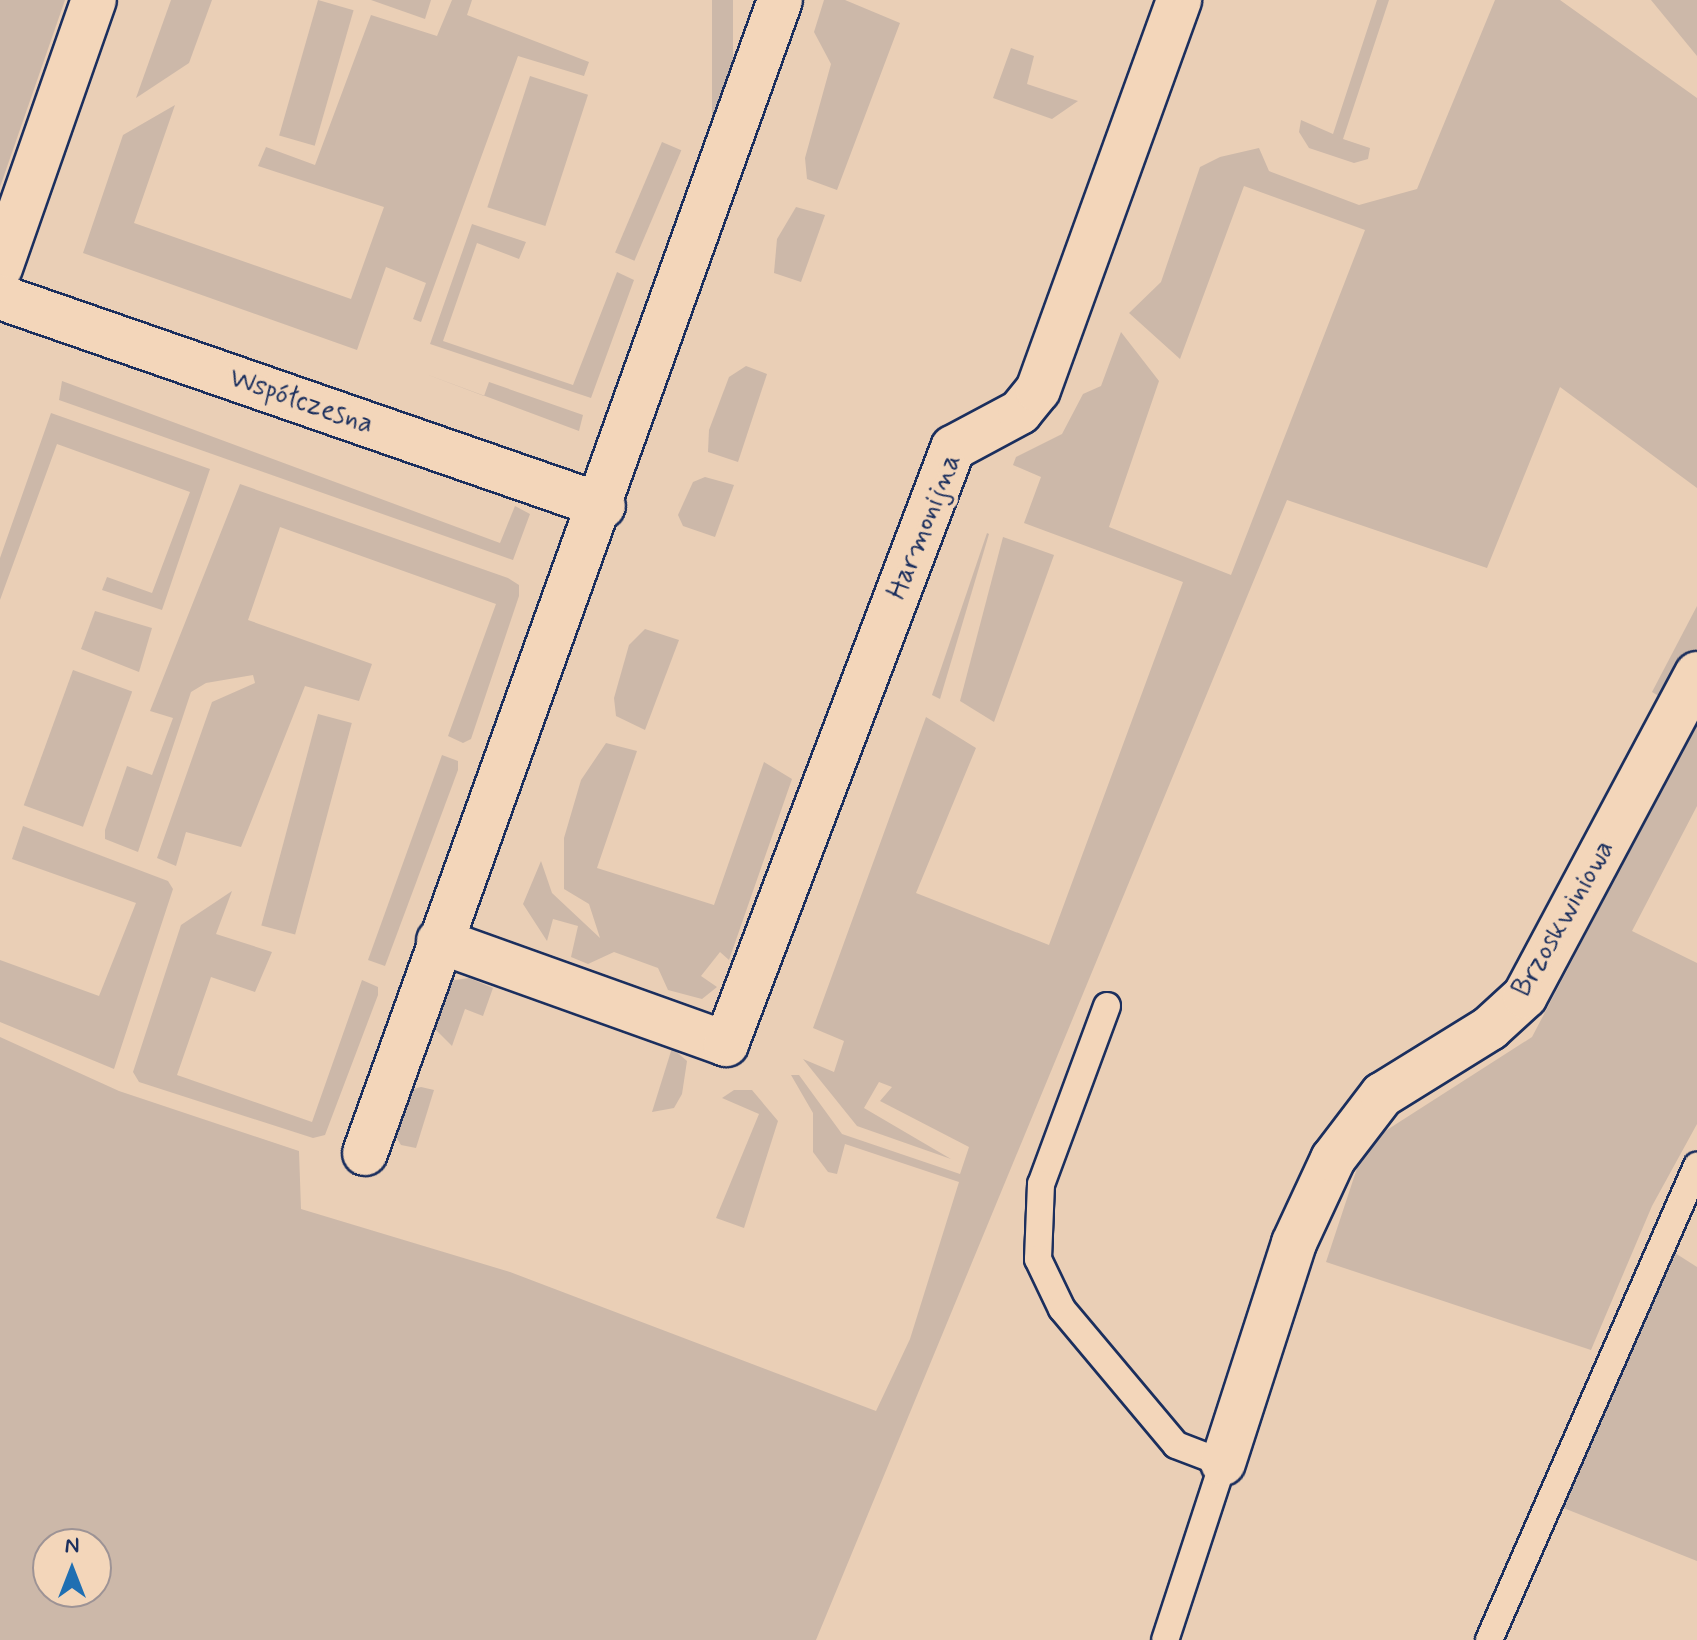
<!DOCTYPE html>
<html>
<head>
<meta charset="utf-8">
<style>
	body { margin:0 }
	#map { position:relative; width:1697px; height:1640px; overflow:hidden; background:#eacfb6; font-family:Mynerve,sans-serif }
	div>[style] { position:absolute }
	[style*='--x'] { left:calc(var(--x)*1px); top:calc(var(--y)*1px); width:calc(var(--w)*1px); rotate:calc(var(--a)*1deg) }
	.green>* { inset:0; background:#ccb8a9; transform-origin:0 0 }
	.roads { filter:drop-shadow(2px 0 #1b2f5e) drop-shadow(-2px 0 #1b2f5e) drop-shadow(0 2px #1b2f5e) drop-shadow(0 -2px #1b2f5e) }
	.lane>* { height:26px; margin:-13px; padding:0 13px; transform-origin:13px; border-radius:13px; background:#f3d6ba }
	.street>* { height:44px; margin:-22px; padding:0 22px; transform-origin:22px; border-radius:22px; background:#f3d6ba }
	span { translate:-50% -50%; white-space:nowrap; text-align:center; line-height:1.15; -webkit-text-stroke:8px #f3d6ba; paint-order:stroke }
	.street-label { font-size:28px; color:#1b2f5e }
	.north { position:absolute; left:32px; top:1528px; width:80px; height:80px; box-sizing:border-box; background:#f3d6ba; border:2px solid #9d9395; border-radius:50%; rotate:0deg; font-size:22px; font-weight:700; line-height:32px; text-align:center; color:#1b2f5e }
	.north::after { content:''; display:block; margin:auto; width:28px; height:36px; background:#1f6fb2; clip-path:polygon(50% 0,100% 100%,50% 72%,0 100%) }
</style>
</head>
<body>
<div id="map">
	<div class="green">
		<i style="clip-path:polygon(0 0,65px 0,0 187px)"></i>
		<i style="clip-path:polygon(171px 0,212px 0,189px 63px,136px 98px)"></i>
		<i style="left:318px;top:0;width:37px;height:141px;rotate:16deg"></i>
		<i style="clip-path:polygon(371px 0,431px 0,425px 19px)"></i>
		<i style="clip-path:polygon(452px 0,472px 0,467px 15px,589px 62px,584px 76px,518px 56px,421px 322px,413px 319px,426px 283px,386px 267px,357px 350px,83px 253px,123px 135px,175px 105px,134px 223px,351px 299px,384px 207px,258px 166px,266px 147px,315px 165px,371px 15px,437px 36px)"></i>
		<i style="left:712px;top:0;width:21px;height:130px"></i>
		<i style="clip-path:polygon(824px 0,845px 0,900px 23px,837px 190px,807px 179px,805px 158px,831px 64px,814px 32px)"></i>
		<i style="clip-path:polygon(1377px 0,1389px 0,1343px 139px,1370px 148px,1368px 159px,1354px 163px,1309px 148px,1299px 132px,1301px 120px,1333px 134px)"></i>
		<i style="clip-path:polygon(evenodd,1495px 0,1560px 0,1697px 98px,1697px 488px,1560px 387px,1487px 568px,1287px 500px,816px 1640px,0 1640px,0 1037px,119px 1091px,299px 1151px,301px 1209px,510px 1272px,876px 1411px,910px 1339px,959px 1182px,845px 1144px,837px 1174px,828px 1172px,813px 1152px,813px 1113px,791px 1075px,799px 1075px,842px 1134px,960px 1174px,969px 1147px,880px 1101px,892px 1087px,879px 1082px,864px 1108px,951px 1159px,857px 1126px,803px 1059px,834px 1072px,844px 1041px,813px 1028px,926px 717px,976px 748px,916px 893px,1049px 945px,1183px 582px,1024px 523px,1041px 477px,1013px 465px,1016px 457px,1062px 434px,1083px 394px,1101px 386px,1121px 332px,1159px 381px,1109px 527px,1231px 575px,1365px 230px,1244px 186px,1180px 359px,1129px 313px,1161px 282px,1200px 167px,1220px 157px,1259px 148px,1269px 171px,1359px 205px,1417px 189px,1495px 0,48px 1544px,96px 1544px,96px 1592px,48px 1592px,48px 1544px)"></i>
		<i style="clip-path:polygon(1651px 0,1697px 0,1697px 56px)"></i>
		<i style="clip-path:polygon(1011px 48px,1034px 56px,1027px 84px,1078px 101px,1052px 119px,993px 98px)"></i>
		<i style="left:530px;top:76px;width:61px;height:138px;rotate:18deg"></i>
		<i style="left:662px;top:142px;width:21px;height:120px;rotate:23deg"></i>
		<i style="clip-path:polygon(796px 207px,825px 215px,801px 282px,774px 273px,777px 239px)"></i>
		<i style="clip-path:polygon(472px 224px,526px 242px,519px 259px,477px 243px,443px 341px,573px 385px,617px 272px,634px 280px,591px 398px,430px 344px)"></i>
		<i style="clip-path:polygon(746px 366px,767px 374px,738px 462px,708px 452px,709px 430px,729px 377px)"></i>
		<i style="clip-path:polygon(423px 373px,484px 396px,489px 382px,583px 415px,579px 431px)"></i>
		<i style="clip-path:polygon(62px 381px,500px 543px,515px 506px,530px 514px,513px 560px,59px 400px)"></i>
		<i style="clip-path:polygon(51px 413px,210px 469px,162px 610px,102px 590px,107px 577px,152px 593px,190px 492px,57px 444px,0 600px,0 558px)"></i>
		<i style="clip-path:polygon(705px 477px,734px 485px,715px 537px,683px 526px,678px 515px,693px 482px)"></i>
		<i style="clip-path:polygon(240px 484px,508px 578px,519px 585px,519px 596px,471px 739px,463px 743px,448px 736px,496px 604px,280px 527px,248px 620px,372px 664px,359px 701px,305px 686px,241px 847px,186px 832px,176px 866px,157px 858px,212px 702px,255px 683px,253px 675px,206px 683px,191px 692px,138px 852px,105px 839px,105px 830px,127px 766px,152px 775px,173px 718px,150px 711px)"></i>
		<i style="clip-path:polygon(987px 533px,989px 534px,940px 699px,932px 695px)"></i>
		<i style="clip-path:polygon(1003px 537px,1054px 555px,994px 722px,960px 701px)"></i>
		<i style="clip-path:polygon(1697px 606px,1697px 718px,1652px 692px)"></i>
		<i style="clip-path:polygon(95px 611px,152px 628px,139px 672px,81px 649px)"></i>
		<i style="clip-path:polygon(645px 629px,679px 640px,645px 730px,616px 716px,614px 698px,629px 645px)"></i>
		<i style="left:73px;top:670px;width:63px;height:144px;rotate:20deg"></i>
		<i style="left:318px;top:714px;width:35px;height:219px;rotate:15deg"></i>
		<i style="clip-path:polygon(1697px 723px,1697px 806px,1632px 931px,1697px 963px,1697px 1124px,1652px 1206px,1591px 1350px,1326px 1262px,1365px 1144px,1532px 1037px)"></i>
		<i style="clip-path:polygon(606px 743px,637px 751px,597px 868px,714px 905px,764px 762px,792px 779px,729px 960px,720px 952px,701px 976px,717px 987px,702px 999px,668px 990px,658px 968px,614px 952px,588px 964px,571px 957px,578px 926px,553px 919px,547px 941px,523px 904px,541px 861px,552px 893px,600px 938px,589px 904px,564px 889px,564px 838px,581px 780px)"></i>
		<i style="clip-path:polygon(442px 755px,458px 761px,458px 770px,385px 966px,368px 960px)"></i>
		<i style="clip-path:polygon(23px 826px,168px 881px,173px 889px,114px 1069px,0 1022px,0 960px,99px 996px,136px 903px,12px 859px)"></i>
		<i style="clip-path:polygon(232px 891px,216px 934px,272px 952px,255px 992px,211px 977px,177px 1075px,312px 1122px,362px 980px,378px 987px,378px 995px,325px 1135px,313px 1138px,139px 1082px,133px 1072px,181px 925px)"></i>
		<i style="clip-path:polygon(469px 978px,493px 988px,483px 1016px,465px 1009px,452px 1046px,432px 1026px,448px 981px)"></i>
		<i style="clip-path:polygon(672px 1048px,687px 1061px,682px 1094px,674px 1108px,652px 1112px)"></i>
		<i style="clip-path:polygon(421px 1087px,434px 1090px,416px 1148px,401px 1145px,392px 1131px,406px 1091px)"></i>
		<i style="clip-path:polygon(734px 1090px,752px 1090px,778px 1121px,744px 1228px,716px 1218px,759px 1114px,722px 1098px)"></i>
		<i style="clip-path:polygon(1675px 1253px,1697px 1267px,1697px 1561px,1561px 1507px)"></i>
	</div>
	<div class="roads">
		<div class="lane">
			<i style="--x:1107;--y:1006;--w:190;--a:110.3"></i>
			<i style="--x:1041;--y:1184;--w:75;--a:92.3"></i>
			<i style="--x:1038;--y:1259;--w:55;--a:64.4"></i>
			<i style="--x:1062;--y:1309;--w:177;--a:50"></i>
			<i style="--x:1176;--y:1445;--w:50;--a:21"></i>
			<i style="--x:1223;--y:1463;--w:186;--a:108.1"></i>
			<i style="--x:1489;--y:1640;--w:518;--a:-66.31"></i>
		</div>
		<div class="street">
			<i style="--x:0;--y:268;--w:284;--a:-70.7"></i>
			<i style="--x:0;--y:297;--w:638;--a:19.12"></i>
			<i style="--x:439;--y:941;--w:305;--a:19.7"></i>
			<i style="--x:726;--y:1044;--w:638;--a:-69.15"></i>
			<i style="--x:953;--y:448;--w:76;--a:-28.2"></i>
			<i style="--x:1020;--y:412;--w:28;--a:-51"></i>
			<i style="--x:1038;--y:390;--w:415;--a:-70.1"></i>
			<i style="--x:365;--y:1153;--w:1225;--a:-70.2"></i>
			<i style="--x:1223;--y:1463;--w:231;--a:-72.1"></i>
			<i style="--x:1294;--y:1243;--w:93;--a:-65.1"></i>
			<i style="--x:1333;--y:1159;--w:81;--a:-52.6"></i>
			<i style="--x:1382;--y:1095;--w:127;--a:-31.8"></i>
			<i style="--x:1490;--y:1028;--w:47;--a:-42.4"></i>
			<i style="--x:1525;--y:996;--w:365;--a:-61.9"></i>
		</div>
	</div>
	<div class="street-label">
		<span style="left:301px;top:402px;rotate:19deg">Współczesna</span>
		<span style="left:925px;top:527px;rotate:-68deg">Harmonijna</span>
		<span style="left:1564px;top:919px;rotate:-60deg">Brzoskwiniowa</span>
	</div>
	<div class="north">N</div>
</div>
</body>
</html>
